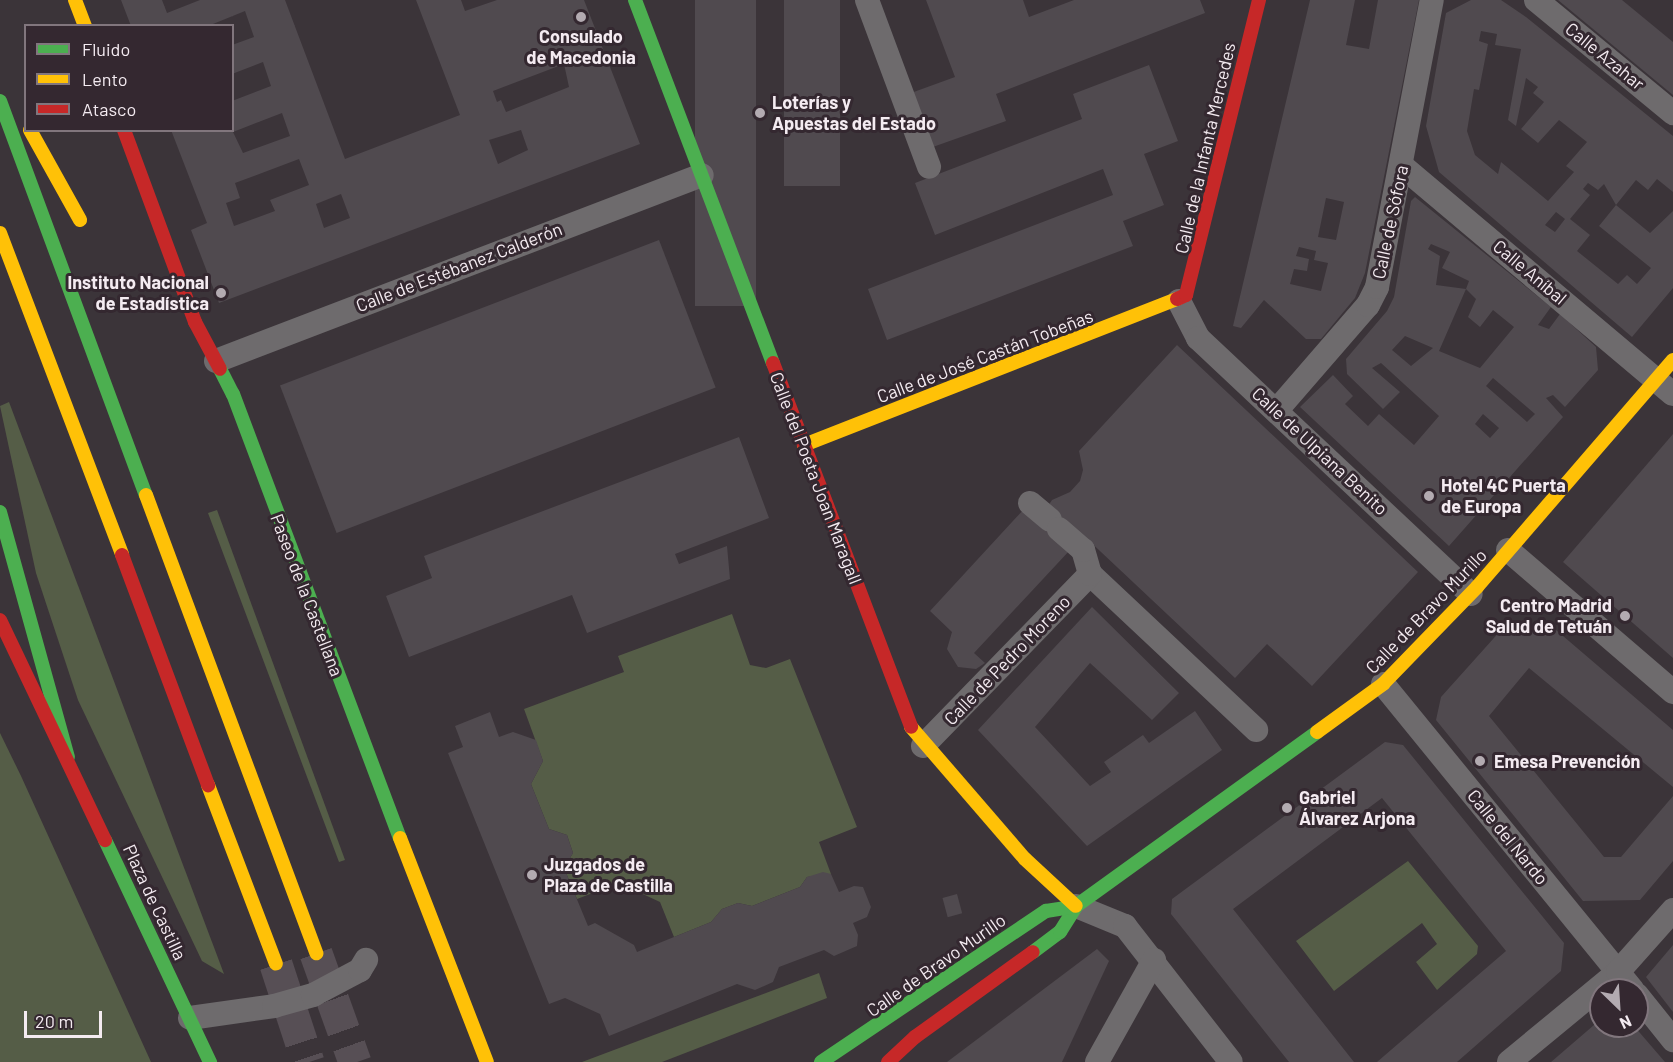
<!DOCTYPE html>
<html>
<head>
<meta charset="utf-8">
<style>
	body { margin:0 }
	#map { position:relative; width:1673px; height:1062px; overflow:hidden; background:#3b3439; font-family:Barlow,sans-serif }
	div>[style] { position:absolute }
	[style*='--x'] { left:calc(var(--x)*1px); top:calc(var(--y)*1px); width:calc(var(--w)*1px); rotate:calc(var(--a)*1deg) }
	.green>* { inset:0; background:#555d47 }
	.building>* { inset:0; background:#504a4f; transform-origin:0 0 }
	.highway-tunnel>* { height:33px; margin-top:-16.5px; transform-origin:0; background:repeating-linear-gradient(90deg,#574f55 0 33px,transparent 0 49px) }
	.street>* { height:24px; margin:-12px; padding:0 12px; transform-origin:12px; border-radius:12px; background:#6e6b6d }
	.fast>* { height:14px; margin:-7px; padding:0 7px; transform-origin:7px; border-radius:7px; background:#4caf50 }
	.slow>* { height:14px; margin:-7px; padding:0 7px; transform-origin:7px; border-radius:7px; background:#ffc107 }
	.jam>* { height:14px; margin:-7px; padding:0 7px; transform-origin:7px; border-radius:7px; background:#c62828 }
	.dots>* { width:16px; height:16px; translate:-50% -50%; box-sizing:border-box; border:3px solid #342830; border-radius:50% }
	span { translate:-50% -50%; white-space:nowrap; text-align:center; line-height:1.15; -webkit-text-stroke:6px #342830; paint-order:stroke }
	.poi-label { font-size:18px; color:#f4ebf1; font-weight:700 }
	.left { translate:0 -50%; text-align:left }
	.right { translate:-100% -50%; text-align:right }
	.street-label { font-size:18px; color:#f4ebf1 }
	.legend { position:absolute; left:24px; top:24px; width:210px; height:108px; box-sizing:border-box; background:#342830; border:2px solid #81767d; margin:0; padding:8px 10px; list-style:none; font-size:18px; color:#f4ebf1 }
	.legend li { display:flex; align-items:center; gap:12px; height:30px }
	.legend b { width:30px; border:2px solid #81767d }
	.north { position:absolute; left:1589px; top:978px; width:60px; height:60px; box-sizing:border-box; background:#342830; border:2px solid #81767d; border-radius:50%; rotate:155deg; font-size:16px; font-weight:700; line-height:24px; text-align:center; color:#f4ebf1 }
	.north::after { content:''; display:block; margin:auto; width:21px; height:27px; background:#b3abb1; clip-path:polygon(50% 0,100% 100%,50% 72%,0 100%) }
	.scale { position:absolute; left:24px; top:1011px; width:78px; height:27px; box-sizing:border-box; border:3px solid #f4ebf1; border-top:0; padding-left:8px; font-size:18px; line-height:21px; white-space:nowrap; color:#f4ebf1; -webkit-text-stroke:4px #342830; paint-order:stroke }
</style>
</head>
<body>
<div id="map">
	<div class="green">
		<i style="clip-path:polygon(9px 402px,224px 974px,202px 961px,78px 700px,36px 573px,0 406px)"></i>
		<i style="clip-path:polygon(217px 510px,345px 860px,339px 862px,208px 513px)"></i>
		<i style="clip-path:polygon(732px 614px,750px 665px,766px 668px,790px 659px,857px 827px,819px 842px,831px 874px,807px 877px,800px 887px,752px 906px,738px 903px,722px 909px,711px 922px,674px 937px,660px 902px,619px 883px,577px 899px,564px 868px,573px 853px,567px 835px,549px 829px,531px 784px,543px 761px,524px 709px,624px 672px,618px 656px)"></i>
		<i style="clip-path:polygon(0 733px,21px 776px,151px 1062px,0 1062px)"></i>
		<i style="clip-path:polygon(1408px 861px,1478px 946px,1477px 954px,1437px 990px,1416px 962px,1437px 944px,1422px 923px,1334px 991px,1296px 941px)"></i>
		<i style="clip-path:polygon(819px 973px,827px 998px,662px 1062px,582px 1062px)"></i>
	</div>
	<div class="building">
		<i style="clip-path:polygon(evenodd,121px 0,162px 0,167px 13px,200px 0,285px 0,345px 159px,460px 115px,416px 0,461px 0,465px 11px,497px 0,584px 0,640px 144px,219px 303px,191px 230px,207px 223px,171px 130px,232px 130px,232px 101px,271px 86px,263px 62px,232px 74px,232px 45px,254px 37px,245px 11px,208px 26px,131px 26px,121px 0,564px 64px,569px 87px,506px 112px,501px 100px,497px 102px,493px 91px,564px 64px,121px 0,282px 113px,290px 136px,243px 153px,233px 132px,282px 113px,121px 0,521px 130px,528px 150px,498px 164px,489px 140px,521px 130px,121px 0,299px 159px,309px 185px,270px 200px,275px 211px,234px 226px,226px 203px,240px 198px,235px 183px,299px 159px,121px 0,341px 194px,350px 218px,324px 228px,316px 204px,341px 194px)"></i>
		<i style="left:695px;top:0;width:61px;height:306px"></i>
		<i style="left:784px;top:0;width:56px;height:186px"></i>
		<i style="clip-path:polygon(926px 0,1023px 0,1029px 17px,1074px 0,1200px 0,1205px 13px,996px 94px,1006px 121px,930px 148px,911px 93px,955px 77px)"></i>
		<i style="clip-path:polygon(evenodd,1310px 0,1355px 0,1346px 45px,1369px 49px,1378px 0,1419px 0,1365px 273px,1355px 298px,1321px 339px,1306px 339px,1264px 300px,1241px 328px,1233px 326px,1310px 0,1326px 198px,1344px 202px,1336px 240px,1318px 237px,1326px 198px,1310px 0,1299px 247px,1316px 251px,1314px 260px,1328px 263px,1321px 291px,1290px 284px,1294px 269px,1307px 271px,1309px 259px,1296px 256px,1299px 247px)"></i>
		<i style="clip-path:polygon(evenodd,1471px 0,1501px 0,1526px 17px,1673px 136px,1673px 192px,1657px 179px,1648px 190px,1636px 180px,1616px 205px,1604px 184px,1598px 190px,1588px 183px,1583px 189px,1590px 195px,1570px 219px,1590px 235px,1577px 251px,1618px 284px,1627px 275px,1637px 284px,1651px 268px,1599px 226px,1616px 205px,1650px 233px,1673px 211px,1673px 288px,1632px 337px,1439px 172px,1426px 126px,1446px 13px,1471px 0,1481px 31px,1497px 34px,1495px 45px,1521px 49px,1508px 120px,1516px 126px,1526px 78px,1538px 87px,1533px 93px,1544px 102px,1521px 129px,1538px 143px,1559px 120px,1587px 142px,1566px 166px,1574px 172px,1548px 201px,1501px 162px,1498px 174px,1475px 155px,1467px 131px,1474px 89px,1479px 90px,1488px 44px,1479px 41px,1481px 31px,1471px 0,1556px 212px,1565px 219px,1555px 232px,1545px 225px,1556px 212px)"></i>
		<i style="clip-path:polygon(1558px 0,1622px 0,1673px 42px,1673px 95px)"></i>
		<i style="clip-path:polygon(1149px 65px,1178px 141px,1144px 154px,1164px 205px,1123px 221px,1133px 246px,887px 340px,868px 289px,1113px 195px,1103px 169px,935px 235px,915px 183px,1082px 119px,1073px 94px)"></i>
		<i style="clip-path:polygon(evenodd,1415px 197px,1551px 307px,1538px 325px,1549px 329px,1560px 314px,1596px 347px,1598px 370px,1565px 407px,1553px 395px,1546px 398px,1563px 417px,1449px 546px,1300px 407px,1333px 375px,1353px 396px,1345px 404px,1368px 426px,1379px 414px,1414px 445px,1439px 416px,1381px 363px,1372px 368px,1400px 392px,1383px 409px,1347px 374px,1346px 359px,1387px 311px,1394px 297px,1411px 201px,1415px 197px,1431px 244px,1450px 252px,1442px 268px,1469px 281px,1466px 289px,1476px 299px,1468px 317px,1480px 327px,1493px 310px,1514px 327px,1480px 368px,1439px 351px,1466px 289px,1436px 285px,1440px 256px,1428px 249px,1431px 244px,1415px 197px,1405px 336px,1433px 348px,1411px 366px,1392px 350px,1405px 336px,1415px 197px,1493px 378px,1535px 414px,1527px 422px,1486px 386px,1493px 378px,1415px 197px,1483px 414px,1499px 428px,1490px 438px,1475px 424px,1483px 414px)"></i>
		<i style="left:659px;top:240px;width:158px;height:406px;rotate:69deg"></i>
		<i style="clip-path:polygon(1177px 345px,1418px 572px,1312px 686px,1267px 644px,1235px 678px,1084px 536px,1051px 517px,1048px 506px,1052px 500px,1070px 492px,1080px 481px,1083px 470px,1079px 451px)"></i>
		<i style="clip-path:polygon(1673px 434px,1673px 658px,1563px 562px)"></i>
		<i style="clip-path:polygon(739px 437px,769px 518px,675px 554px,679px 564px,727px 546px,730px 579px,587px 633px,572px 595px,409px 657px,386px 596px,432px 578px,424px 556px)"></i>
		<i style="clip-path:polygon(1025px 508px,1070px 550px,974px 653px,985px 663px,976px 669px,958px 667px,947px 649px,952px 632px,930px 611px)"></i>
		<i style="clip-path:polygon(1092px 607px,1179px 693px,1152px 720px,1090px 663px,1035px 727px,1090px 786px,1111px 772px,1104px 762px,1143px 735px,1149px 743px,1195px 711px,1222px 750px,1087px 846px,978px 730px)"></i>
		<i style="clip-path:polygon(1549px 624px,1673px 730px,1673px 787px,1529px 668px,1489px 716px,1604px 857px,1621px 857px,1673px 796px,1673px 861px,1640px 900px,1583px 901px,1436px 720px,1441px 697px,1502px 629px)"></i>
		<i style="clip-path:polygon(490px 712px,499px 737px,513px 732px,536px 740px,543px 761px,531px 784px,549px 829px,567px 835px,573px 853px,564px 868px,588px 926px,595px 923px,634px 945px,637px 952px,711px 922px,722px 909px,738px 903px,752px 906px,800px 887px,807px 877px,823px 872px,831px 874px,839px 892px,854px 886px,863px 887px,871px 907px,867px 917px,853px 923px,858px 935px,857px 946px,834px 956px,824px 950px,779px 967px,773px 982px,755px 990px,737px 984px,609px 1036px,600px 1014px,565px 998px,549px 1004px,448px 753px,463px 747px,455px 726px)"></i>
		<i style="clip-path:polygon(1385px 742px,1403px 745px,1564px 943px,1561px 971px,1457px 1062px,1377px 1062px,1506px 951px,1382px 798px,1233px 909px,1354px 1062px,1289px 1062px,1171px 914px,1172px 899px)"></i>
		<i style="left:957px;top:894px;width:20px;height:15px;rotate:75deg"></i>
		<i style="clip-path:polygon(1673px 945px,1673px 1012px,1646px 977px)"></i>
		<i style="clip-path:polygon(1097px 949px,1109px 961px,1062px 1062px,947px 1062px)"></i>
		<i style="clip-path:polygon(1601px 1019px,1601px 1026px,1634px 1026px,1665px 1062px,1551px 1062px)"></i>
	</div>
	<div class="highway-tunnel">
		<i style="--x:316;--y:953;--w:116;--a:70.3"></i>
		<i style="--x:276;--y:964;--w:103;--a:71.9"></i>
	</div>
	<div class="street">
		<i style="--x:867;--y:0;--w:178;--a:69.6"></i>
		<i style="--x:1536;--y:0;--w:178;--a:39.5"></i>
		<i style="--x:1402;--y:166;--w:354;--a:40.1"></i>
		<i style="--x:1179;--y:301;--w:42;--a:62.8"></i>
		<i style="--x:1198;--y:338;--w:374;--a:43.2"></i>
		<i style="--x:216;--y:361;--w:520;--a:-20.94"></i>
		<i style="--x:1277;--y:410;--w:139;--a:-49.1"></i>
		<i style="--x:1368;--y:305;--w:20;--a:-63"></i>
		<i style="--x:1377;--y:287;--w:292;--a:-79.2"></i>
		<i style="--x:1030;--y:503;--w:26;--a:40"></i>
		<i style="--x:1508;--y:550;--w:218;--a:40.7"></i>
		<i style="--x:1090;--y:574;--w:228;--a:43.2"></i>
		<i style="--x:1383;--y:684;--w:395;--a:50.8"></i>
		<i style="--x:923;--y:746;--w:240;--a:-45.8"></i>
		<i style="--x:1090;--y:574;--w:25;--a:-106"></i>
		<i style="--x:1083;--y:550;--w:32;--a:-139"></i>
		<i style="--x:1076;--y:906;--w:53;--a:22.2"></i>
		<i style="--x:1125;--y:926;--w:172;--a:52.1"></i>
		<i style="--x:1637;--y:995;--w:58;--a:51.3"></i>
		<i style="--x:190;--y:1018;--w:85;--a:-8.1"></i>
		<i style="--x:274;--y:1006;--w:41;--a:-15.8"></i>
		<i style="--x:313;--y:995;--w:53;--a:-28"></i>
		<i style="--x:360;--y:970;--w:12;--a:-59"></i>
		<i style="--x:1097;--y:1062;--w:117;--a:-60.8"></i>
		<i style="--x:1509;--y:1062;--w:141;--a:-39.5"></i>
		<i style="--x:1618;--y:972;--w:83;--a:-48.4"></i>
	</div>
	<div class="fast">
		<i style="--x:635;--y:0;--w:388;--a:69.2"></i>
		<i style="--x:0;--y:101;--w:420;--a:69.7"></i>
		<i style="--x:220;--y:369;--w:28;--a:63"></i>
		<i style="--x:233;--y:394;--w:474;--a:69.4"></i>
		<i style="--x:0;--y:512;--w:254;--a:74.5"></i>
		<i style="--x:105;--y:840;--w:246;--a:64.7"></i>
		<i style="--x:1033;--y:952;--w:34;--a:-37"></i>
		<i style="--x:1060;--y:932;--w:31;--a:-58"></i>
		<i style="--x:1076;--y:906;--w:297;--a:-35.8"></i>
		<i style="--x:821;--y:1062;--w:271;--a:-33.9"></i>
		<i style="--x:1046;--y:911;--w:30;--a:-9"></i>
	</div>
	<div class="slow">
		<i style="--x:75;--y:0;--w:28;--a:69"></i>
		<i style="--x:30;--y:130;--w:103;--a:60.9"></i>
		<i style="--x:0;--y:233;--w:344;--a:69.2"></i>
		<i style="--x:804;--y:445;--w:401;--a:-21.4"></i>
		<i style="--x:146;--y:495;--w:489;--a:69.6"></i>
		<i style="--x:911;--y:727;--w:174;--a:49.2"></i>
		<i style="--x:1025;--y:859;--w:69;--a:42.7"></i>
		<i style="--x:1317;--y:732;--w:82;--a:-36"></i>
		<i style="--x:1383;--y:684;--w:135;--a:-45.9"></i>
		<i style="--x:1477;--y:587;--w:300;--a:-49.2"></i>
		<i style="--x:208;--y:785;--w:191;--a:69.2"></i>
		<i style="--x:400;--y:838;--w:240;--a:68.8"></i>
	</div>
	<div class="jam">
		<i style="--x:124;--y:130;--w:205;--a:69.7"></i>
		<i style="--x:195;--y:322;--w:53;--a:62"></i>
		<i style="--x:1177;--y:299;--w:10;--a:-24"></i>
		<i style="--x:1186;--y:295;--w:304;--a:-76.1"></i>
		<i style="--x:773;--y:363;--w:389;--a:69.2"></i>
		<i style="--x:122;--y:555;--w:246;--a:69.5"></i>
		<i style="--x:0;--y:620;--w:244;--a:64.5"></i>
		<i style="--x:888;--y:1062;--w:37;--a:-43"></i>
		<i style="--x:915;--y:1037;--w:145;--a:-35.8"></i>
	</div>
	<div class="dots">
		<i style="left:581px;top:17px;background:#b3abb1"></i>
		<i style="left:760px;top:113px;background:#b3abb1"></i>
		<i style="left:221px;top:293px;background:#b3abb1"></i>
		<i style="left:1429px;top:496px;background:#b3abb1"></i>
		<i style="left:1625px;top:616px;background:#b3abb1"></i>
		<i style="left:1480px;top:761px;background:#b3abb1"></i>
		<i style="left:1287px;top:808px;background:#b3abb1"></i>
		<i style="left:532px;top:875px;background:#b3abb1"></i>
	</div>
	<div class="poi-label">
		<span style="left:581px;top:47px">Consulado<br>de Macedonia</span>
		<span class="left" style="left:772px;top:113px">Loterías y<br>Apuestas del Estado</span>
		<span class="right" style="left:209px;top:293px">Instituto Nacional<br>de Estadística</span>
		<span class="left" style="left:1441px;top:496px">Hotel 4C Puerta<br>de Europa</span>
		<span class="right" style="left:1612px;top:616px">Centro Madrid<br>Salud de Tetuán</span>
		<span class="left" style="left:1494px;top:761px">Emesa Prevención</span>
		<span class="left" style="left:1299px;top:808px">Gabriel<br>Álvarez Arjona</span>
		<span class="left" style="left:544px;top:875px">Juzgados de<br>Plaza de Castilla</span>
	</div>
	<div class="street-label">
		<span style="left:1605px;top:56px;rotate:39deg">Calle Azahar</span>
		<span style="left:1205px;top:148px;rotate:-77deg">Calle de la Infanta Mercedes</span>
		<span style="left:1390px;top:222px;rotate:-78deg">Calle de Sófora</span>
		<span style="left:459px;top:267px;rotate:-21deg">Calle de Estébanez Calderón</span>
		<span style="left:1530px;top:272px;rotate:40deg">Calle Aníbal</span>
		<span style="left:985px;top:356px;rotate:-21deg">Calle de José Castán Tobeñas</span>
		<span style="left:1320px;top:451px;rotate:43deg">Calle de Ulpiana Benito</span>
		<span style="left:816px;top:478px;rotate:69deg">Calle del Poeta Joan Maragall</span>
		<span style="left:307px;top:595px;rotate:69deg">Paseo de la Castellana</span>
		<span style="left:1426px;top:611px;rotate:-46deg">Calle de Bravo Murillo</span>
		<span style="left:1007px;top:660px;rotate:-46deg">Calle de Pedro Moreno</span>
		<span style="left:1508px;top:837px;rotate:51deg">Calle del Nardo</span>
		<span style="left:155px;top:902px;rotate:65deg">Plaza de Castilla</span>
		<span style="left:936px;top:965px;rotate:-35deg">Calle de Bravo Murillo</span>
	</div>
	<ul class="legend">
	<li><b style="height:8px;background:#4caf50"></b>Fluido</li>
	<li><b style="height:8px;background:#ffc107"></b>Lento</li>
	<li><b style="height:8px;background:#c62828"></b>Atasco</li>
	</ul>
	<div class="north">N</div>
	<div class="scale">20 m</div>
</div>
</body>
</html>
